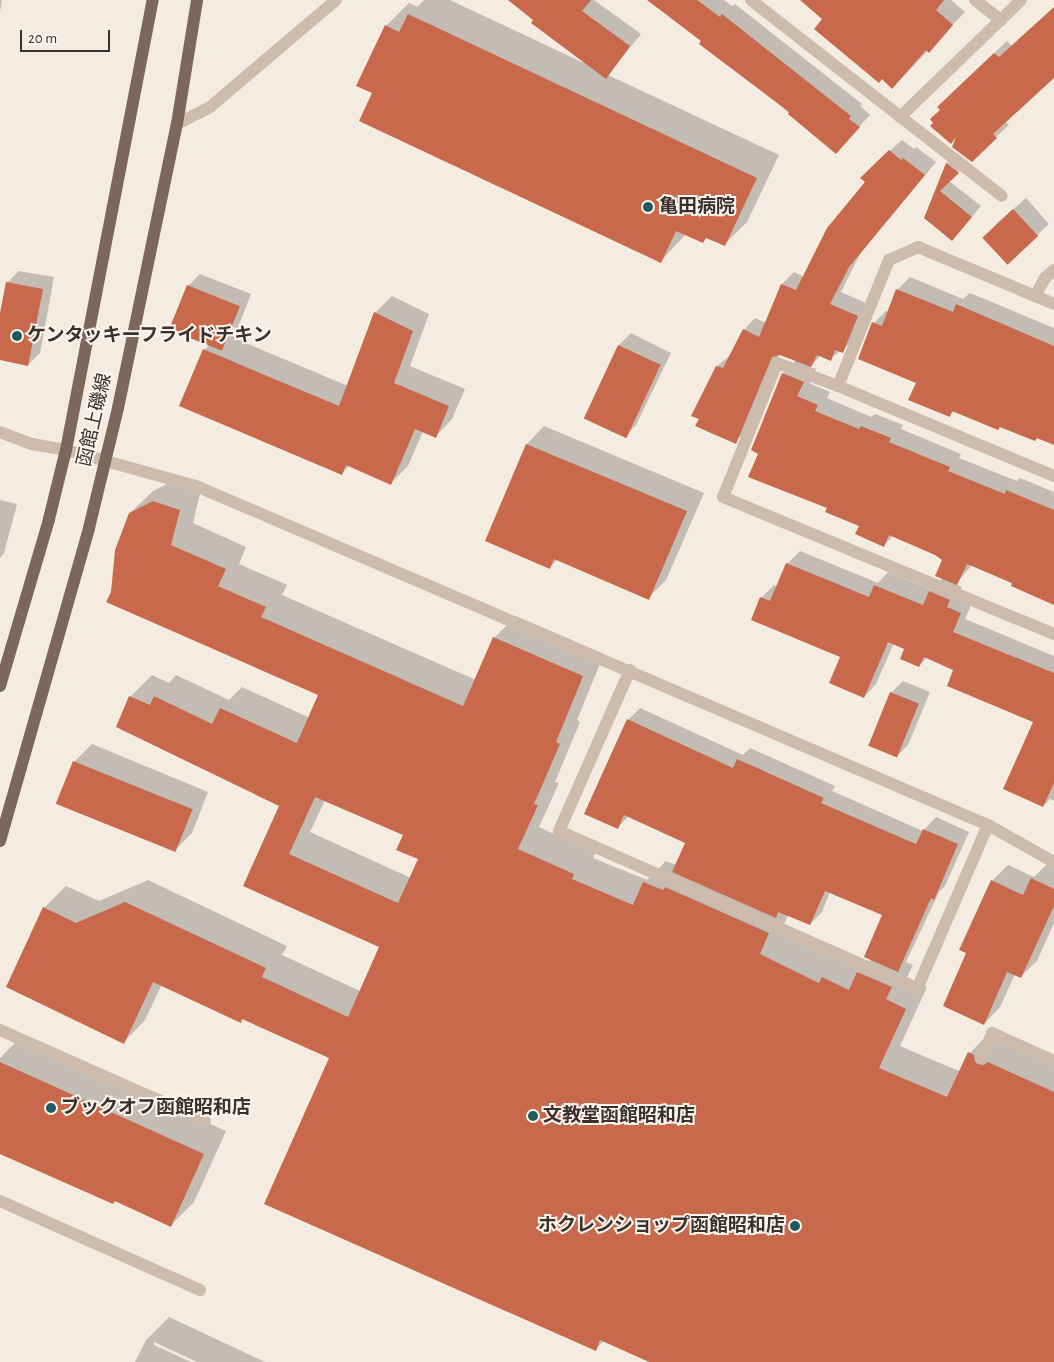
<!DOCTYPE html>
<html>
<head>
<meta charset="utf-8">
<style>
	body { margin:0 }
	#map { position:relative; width:1054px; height:1362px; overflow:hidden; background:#f4ebe1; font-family:"Alegreya Sans","Noto Sans JP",sans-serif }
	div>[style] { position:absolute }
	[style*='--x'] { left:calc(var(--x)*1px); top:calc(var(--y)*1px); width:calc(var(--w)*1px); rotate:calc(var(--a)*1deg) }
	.shadow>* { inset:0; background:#0003 }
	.building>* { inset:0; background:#c8694b; transform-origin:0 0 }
	.minor>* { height:12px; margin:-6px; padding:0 6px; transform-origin:6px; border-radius:6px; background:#cdbbac }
	.major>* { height:12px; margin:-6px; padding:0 6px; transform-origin:6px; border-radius:6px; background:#7d675c }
	.dots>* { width:14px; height:14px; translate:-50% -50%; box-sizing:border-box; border:2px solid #fbf5ee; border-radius:50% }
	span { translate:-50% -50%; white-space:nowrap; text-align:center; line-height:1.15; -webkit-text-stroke:4px #fbf5ee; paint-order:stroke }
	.poi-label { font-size:19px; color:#3b302b; font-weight:700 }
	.left { translate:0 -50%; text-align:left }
	.right { translate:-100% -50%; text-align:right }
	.street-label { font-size:19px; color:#3b302b }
	.scale { position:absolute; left:20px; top:30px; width:90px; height:22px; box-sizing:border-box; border:2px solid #3b302b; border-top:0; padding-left:6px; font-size:15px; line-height:18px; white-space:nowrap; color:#3b302b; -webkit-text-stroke:4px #fbf5ee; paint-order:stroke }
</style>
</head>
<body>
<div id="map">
	<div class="shadow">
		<i style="clip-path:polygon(0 0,2px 0,0 12px)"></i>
		<i style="clip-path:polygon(424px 0,450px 0,588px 65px,510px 0,594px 0,641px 34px,608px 75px,779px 155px,747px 222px,724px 245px,707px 237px,703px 242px,686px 234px,661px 261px,374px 92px,386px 26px,409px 3px,417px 7px)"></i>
		<i style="clip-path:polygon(649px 0,724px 0,732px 6px,735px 4px,862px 104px,860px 106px,870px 115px,836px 152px,703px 41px)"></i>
		<i style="clip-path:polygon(802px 0,951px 0,965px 12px,892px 88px,824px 19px)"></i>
		<i style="clip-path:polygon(1054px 8px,1054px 76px,1005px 121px,1009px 125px,971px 160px,959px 134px,941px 110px,951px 94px,1007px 41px,1012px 46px)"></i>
		<i style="clip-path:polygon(902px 140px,914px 149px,916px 147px,936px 162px,860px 254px,841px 292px,868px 304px,854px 340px,830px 359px,821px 355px,810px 367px,816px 369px,809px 383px,830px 392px,827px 398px,871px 417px,875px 414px,903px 425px,901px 429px,961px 454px,959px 458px,1017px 481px,1020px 478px,1054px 492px,1054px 603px,972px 565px,956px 584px,962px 587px,959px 594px,973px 600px,965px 619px,1054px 656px,1054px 801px,1050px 799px,1043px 806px,1034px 721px,955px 669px,927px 657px,919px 666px,906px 648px,894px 643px,876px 684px,864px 697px,842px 656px,761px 598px,774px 585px,778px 587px,787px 564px,800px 551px,878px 583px,888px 572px,931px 590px,943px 578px,943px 559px,936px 554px,893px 536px,884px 545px,861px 525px,828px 508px,760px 453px,783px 374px,796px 360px,779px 354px,747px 430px,735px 442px,717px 366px,731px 355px,744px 330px,755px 318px,766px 323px,782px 284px,794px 272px,804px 277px,867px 182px,873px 166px)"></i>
		<i style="clip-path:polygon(957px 153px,968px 162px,949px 181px,981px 206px,952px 240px,926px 218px,947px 163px)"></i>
		<i style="clip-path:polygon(1026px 198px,1049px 224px,1037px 235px,995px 225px)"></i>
		<i style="clip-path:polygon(19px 271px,54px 277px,40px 353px,28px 365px,0 359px,0 319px,7px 283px)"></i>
		<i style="clip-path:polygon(200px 274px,251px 294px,234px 338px,348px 386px,375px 313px,392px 296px,429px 314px,410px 366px,465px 389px,452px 419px,435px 437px,423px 431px,408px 466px,391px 483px,350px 465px,342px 473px,204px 350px,210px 344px,188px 286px)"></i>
		<i style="clip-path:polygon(910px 277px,963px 299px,970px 293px,1054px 328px,1054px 444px,955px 411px,949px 416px,917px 382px,874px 323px,886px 311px,888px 312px,898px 289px)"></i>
		<i style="clip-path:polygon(631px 333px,671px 353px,636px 425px,624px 437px,619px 345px)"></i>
		<i style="clip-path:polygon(544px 426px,704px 493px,666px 580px,648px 598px,558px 559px,550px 567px,527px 444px)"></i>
		<i style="clip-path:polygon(evenodd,175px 480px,201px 489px,193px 523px,246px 547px,239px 564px,287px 585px,282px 595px,476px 680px,494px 638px,516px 616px,604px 654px,577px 720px,580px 722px,555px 782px,559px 783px,539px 827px,595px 853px,593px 858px,647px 880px,666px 861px,676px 865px,686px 843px,629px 816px,617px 828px,586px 813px,628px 720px,640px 708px,743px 755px,750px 748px,835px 786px,832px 791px,923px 831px,936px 817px,969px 832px,945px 886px,939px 892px,906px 962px,913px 965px,907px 977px,927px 987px,900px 1046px,961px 1072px,970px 1053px,991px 1031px,1054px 1060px,1054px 1362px,652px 1362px,604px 1341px,595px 1349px,331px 1057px,244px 1018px,240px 1021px,162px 984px,145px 1020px,124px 1042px,44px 908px,66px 886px,99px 901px,148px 880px,287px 946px,282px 955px,360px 991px,380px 946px,245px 885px,281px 805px,130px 697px,152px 675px,169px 683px,176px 675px,229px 700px,242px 687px,310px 718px,320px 695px,112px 592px,130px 513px,153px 491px,175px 480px,325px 800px,405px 834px,419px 859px,411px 878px,310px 832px,325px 800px,175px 480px,830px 892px,884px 914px,872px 959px,865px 965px,781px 932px,788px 915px,810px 924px,822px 912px,830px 892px)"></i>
		<i style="clip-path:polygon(0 500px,17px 504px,4px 553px,0 558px)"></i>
		<i style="clip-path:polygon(903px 681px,930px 692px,908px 745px,896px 757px,891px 693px)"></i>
		<i style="clip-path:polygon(92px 744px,208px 792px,192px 833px,174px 851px,74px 762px)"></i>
		<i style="clip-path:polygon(1048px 863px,1054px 866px,1054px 923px,1037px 961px,1020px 977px,1015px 974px,1000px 1007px,984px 1024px,968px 952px,992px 881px,1008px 865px,1034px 877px)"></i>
		<i style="clip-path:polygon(20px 1038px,226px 1131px,194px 1202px,171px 1225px,0 1152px,0 1058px)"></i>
		<i style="clip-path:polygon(169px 1317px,265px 1362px,197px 1362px,154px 1342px,154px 1345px,191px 1362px,135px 1362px,146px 1340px)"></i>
	</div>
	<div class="building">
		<i style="clip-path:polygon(508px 0,591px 0,582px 11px,630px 46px,606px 79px,531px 23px,533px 20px)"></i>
		<i style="clip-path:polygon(647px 0,697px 0,720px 17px,722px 14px,851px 116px,849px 119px,860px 127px,836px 154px,788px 114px,789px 112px,699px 44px,701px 41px)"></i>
		<i style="clip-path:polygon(800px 0,944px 0,936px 10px,953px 25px,929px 53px,926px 50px,892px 89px,882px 79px,879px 83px,814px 29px,822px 19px)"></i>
		<i style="clip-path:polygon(1054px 7px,1054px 78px,993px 134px,997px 138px,972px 162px,952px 147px,956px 137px,951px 144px,930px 126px,933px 123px,930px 119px,940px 110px,937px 107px,994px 53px,999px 57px)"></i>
		<i style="clip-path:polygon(408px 14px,757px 178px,725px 246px,706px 238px,703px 243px,676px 231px,661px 263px,359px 121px,372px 93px,356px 86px,385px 25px,399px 32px)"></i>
		<i style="clip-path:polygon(889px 150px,901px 160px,903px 158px,925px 175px,849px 267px,830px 304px,858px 316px,843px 353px,835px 350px,831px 361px,817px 355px,811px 367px,780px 355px,772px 357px,736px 444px,695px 426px,699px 419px,691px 416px,716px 366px,723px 368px,743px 329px,759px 337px,781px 284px,796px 290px,827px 228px,865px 182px,860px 178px)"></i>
		<i style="clip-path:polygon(946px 163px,959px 173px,940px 191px,972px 217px,952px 241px,924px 218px)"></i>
		<i style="left:1013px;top:209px;width:37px;height:42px;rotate:47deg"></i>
		<i style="clip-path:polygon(6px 282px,43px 289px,28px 366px,0 360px,0 313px)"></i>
		<i style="left:187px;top:285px;width:57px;height:48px;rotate:22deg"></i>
		<i style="clip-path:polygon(896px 289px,953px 312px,956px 304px,1054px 346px,1054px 445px,1037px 438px,1035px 441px,1000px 427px,998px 430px,952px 411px,950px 417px,908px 400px,916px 383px,858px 359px,872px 322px,882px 326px)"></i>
		<i style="clip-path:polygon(374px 312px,413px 331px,394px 383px,449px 406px,436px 438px,415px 429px,391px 485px,346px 465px,342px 475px,179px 406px,203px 349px,339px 406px)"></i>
		<i style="left:618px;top:345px;width:47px;height:81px;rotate:25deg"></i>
		<i style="clip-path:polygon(782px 373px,804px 382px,797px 396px,818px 405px,815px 411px,859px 429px,861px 426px,891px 438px,889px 442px,950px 467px,948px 471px,1005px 494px,1006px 490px,1054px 510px,1054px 605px,1011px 586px,1012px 583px,967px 564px,957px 585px,935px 576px,942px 560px,935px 555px,889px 535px,884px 547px,855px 534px,859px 526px,825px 512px,827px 508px,748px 477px,758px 454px,751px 450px)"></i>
		<i style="clip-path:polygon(526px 444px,687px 511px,649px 600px,554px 559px,550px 569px,485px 541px)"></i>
		<i style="clip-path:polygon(evenodd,153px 501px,180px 510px,171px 545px,226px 569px,218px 586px,266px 607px,261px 617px,463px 706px,493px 637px,583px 676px,556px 742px,560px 744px,534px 804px,538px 805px,518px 849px,574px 874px,572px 879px,633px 905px,643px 882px,663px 890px,665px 887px,769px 933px,760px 954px,819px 983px,822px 977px,849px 990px,857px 972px,892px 987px,886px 999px,906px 1009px,879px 1068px,947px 1097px,968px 1052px,974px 1055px,975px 1062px,978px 1064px,984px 1065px,988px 1062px,1054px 1092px,1054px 1362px,649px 1362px,600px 1340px,596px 1351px,264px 1204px,329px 1058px,242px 1019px,241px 1023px,153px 982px,124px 1044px,6px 987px,43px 907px,76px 923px,125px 902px,266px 968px,262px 977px,348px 1017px,379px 947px,243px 886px,279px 806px,116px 727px,129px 696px,150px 705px,154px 696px,212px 724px,220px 708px,297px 743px,318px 695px,106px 602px,111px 592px,115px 550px,129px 513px,153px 501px,315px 797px,403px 835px,396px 850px,418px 859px,398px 903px,289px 854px,315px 797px)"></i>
		<i style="clip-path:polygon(786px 563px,869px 597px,874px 585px,923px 605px,929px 591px,950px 600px,947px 607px,961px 613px,953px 632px,1054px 673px,1054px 783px,1043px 807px,1003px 789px,1033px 722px,947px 686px,953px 670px,924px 657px,919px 667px,900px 659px,904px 649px,888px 642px,864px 698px,829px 683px,840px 657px,751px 620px,760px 597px,770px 601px)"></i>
		<i style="left:890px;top:692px;width:31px;height:58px;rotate:22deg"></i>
		<i style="clip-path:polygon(627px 719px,733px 768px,737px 759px,824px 798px,821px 803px,916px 844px,923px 829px,958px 844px,934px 900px,931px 898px,898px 972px,864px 957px,882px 915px,825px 891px,810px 925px,778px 912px,776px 918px,672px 872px,685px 843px,624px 815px,618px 829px,584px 814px)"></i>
		<i style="left:73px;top:761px;width:129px;height:46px;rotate:22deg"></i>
		<i style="clip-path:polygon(1031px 878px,1054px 889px,1054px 906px,1021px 978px,1007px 972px,984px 1025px,943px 1006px,966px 953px,959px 950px,991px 880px,1023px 895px)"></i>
		<i style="clip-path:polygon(0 1062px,204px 1154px,171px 1227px,115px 1201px,113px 1204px,0 1154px)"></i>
	</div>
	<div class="minor">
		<i style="--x:751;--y:0;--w:318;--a:38"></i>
		<i style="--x:975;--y:0;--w:33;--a:38"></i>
		<i style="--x:900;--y:117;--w:168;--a:-44"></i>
		<i style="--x:177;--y:124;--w:37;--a:-27"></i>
		<i style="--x:210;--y:107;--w:165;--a:-40.3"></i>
		<i style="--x:1035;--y:296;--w:21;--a:-61"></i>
		<i style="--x:1045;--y:278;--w:12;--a:-42"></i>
		<i style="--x:838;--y:386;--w:136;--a:-68"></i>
		<i style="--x:889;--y:260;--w:32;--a:-24"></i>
		<i style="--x:918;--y:247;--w:147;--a:22.7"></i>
		<i style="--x:0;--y:432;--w:34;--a:21"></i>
		<i style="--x:32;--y:444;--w:35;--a:10"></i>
		<i style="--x:66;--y:450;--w:135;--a:15.5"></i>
		<i style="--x:196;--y:486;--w:862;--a:23.17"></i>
		<i style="--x:988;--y:825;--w:76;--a:29.3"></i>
		<i style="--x:1054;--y:476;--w:234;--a:-157.4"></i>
		<i style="--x:838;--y:386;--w:65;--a:-159.3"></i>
		<i style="--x:777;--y:363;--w:144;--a:111.9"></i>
		<i style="--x:723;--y:497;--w:358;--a:22.5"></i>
		<i style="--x:630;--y:670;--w:176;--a:113.8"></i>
		<i style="--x:559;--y:831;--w:391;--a:23.8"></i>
		<i style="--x:917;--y:989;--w:179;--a:-66.6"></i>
		<i style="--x:0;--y:1030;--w:224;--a:23.9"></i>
		<i style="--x:982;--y:1057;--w:26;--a:-67"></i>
		<i style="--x:992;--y:1033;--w:68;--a:24.3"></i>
		<i style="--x:0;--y:1201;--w:219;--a:24"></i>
	</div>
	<div class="major">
		<i style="--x:0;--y:686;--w:174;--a:-73.6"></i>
		<i style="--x:49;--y:519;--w:71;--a:-76.2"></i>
		<i style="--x:66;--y:450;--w:458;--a:-79.1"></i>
		<i style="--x:0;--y:841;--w:325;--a:-74.1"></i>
		<i style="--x:89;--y:528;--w:123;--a:-76.4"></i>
		<i style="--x:118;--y:408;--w:290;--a:-78.3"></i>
		<i style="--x:177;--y:124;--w:126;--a:-80.8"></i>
	</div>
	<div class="dots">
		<i style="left:648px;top:207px;background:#1f5a5e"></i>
		<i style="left:17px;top:336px;background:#1f5a5e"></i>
		<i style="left:51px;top:1108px;background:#1f5a5e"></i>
		<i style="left:533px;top:1116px;background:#1f5a5e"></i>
		<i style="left:795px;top:1226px;background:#1f5a5e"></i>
	</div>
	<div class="poi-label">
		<span class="left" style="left:659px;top:207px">亀田病院</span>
		<span class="left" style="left:27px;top:336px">ケンタッキーフライドチキン</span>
		<span class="left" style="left:61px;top:1108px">ブックオフ函館昭和店</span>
		<span class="left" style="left:543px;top:1116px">文教堂函館昭和店</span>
		<span class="right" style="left:785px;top:1226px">ホクレンショップ函館昭和店</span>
	</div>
	<div class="street-label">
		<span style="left:95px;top:420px;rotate:-77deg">函館上磯線</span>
	</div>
	<div class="scale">20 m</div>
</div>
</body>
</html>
